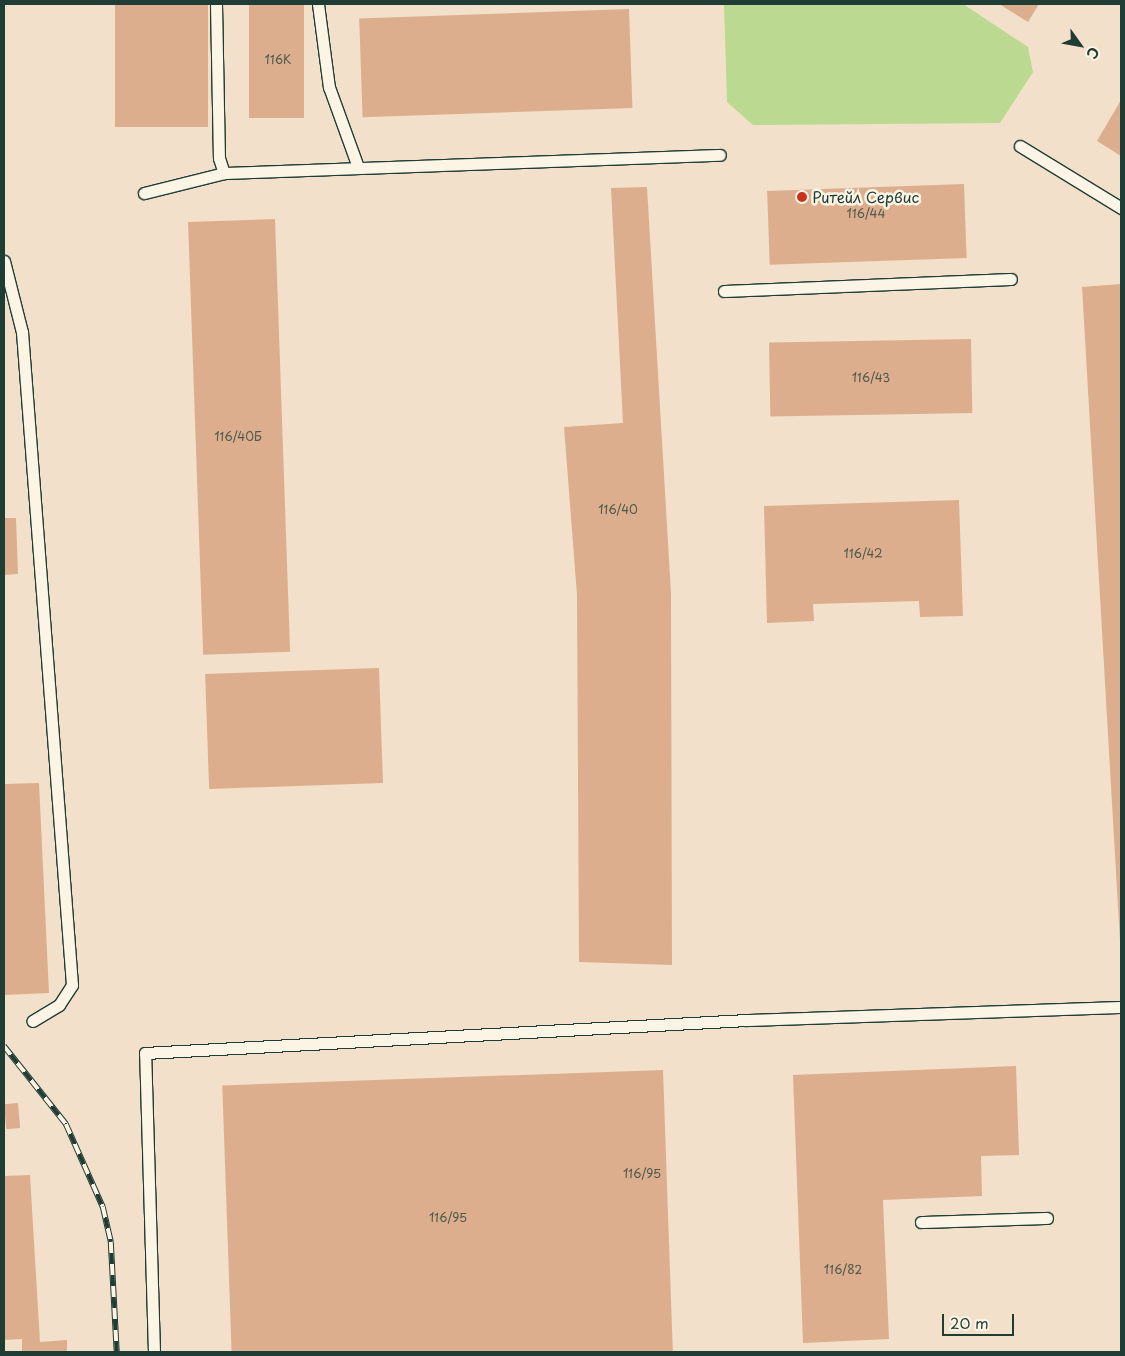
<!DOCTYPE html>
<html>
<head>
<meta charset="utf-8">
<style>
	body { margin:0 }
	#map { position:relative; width:1125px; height:1356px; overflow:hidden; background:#fcf5e5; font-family:"Playpen Sans",sans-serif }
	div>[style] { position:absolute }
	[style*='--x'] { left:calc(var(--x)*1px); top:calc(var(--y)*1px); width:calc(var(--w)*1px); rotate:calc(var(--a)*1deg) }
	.built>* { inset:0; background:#f2e0cb; transform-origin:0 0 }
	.green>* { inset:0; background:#bbd991 }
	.building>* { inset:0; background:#dcae8e; transform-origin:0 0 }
	.roads { filter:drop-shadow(1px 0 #1f3d34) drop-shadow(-1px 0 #1f3d34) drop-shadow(0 1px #1f3d34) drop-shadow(0 -1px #1f3d34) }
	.service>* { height:11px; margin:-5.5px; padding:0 5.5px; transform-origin:5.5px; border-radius:5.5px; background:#fcf5e5 }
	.rail>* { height:5.5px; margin-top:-2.75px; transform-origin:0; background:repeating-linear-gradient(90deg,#fcf5e5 0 11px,#1f3d34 0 22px); box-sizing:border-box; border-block:1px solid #1f3d34 }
	.dots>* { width:14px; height:14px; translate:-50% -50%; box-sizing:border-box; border:2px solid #fcf5e5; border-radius:50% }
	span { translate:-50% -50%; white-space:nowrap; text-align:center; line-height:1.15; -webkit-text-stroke:5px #fcf5e5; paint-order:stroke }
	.number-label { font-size:12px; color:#4e594a }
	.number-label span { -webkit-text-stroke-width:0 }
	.poi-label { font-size:15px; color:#1f3d34 }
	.left { translate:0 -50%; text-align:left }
	.frame { position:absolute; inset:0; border:5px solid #1f3d34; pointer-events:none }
	.north { position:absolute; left:1055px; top:20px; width:50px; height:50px; -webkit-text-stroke:4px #fcf5e5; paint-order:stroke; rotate:122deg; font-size:14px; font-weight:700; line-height:20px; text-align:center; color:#1f3d34 }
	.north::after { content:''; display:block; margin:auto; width:18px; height:22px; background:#1f3d34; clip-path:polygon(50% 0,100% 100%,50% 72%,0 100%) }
	.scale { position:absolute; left:942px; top:1314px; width:72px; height:22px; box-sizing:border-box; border:2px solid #1f3d34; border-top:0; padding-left:6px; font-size:15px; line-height:18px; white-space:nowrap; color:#1f3d34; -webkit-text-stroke:4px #fcf5e5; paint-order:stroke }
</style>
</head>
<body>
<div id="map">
	<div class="built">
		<i style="left:4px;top:4px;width:1117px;height:1348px"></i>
	</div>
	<div class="green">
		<i style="clip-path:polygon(724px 4px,963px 4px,1028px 47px,1033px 72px,1000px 123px,753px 125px,727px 102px)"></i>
	</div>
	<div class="building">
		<i style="left:115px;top:4px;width:93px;height:123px"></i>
		<i style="left:249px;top:4px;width:55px;height:114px"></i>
		<i style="clip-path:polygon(999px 4px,1039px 4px,1028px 22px)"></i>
		<i style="left:629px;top:9px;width:99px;height:270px;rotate:88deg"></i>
		<i style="clip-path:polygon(1121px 100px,1121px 156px,1097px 141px)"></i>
		<i style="left:964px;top:184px;width:74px;height:197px;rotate:88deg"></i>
		<i style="clip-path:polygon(647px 187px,671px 593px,672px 965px,579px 962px,577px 595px,564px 427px,623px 423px,611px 188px)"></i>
		<i style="left:275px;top:219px;width:433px;height:87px;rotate:88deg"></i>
		<i style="clip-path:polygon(1121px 284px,1121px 941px,1120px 941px,1082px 287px)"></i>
		<i style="left:971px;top:339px;width:74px;height:202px;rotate:89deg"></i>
		<i style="clip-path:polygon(959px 500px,963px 616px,920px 617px,919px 601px,813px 604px,814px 621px,767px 623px,764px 506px)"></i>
		<i style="clip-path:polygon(4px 518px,16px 518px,18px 574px,4px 575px)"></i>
		<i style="left:379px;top:668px;width:115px;height:174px;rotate:88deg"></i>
		<i style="clip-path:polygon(39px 783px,49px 993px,4px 995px,4px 784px)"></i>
		<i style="clip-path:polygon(1016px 1066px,1019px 1155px,981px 1156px,982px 1196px,883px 1200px,889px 1339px,803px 1343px,793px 1075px)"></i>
		<i style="left:663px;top:1070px;width:282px;height:441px;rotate:88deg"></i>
		<i style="left:18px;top:1103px;width:25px;height:14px;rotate:85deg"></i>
		<i style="clip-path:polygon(30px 1175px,40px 1342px,67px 1340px,67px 1352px,22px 1352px,22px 1339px,4px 1340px,4px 1176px)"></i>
	</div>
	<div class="roads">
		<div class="service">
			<i style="--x:216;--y:4;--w:154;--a:88.9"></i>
			<i style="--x:219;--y:158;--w:16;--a:72"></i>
			<i style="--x:318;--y:4;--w:84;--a:82.5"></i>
			<i style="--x:329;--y:87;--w:85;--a:70.1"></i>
			<i style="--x:1020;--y:146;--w:119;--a:31.5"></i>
			<i style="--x:144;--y:193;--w:82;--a:-14"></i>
			<i style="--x:224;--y:173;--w:496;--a:-2.1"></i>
			<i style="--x:4;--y:261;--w:73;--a:75.8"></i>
			<i style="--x:22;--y:332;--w:655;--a:85.62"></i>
			<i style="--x:72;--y:985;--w:24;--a:123"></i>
			<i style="--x:59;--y:1005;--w:31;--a:149"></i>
			<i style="--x:724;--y:291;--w:287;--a:-2.4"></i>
			<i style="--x:921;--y:1222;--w:126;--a:-1.8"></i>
			<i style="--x:154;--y:1352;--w:299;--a:-91.7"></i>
			<i style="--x:145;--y:1053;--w:603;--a:-3.14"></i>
			<i style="--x:747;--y:1020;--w:374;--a:-2"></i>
		</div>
	</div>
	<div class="rail">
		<i style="--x:4;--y:1046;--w:100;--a:51.5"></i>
		<i style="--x:66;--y:1124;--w:91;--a:66"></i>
		<i style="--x:103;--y:1207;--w:36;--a:77"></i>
		<i style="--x:111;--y:1242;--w:110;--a:86.9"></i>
	</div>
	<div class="dots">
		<i style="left:802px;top:197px;background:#c8321e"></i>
	</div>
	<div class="number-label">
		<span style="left:278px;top:60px">116К</span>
		<span style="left:866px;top:214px">116/44</span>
		<span style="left:871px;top:378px">116/43</span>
		<span style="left:238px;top:437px">116/40Б</span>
		<span style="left:618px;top:510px">116/40</span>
		<span style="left:863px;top:554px">116/42</span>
		<span style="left:642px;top:1174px">116/95</span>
		<span style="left:448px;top:1218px">116/95</span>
		<span style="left:843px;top:1270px">116/82</span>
	</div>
	<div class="poi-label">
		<span class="left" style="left:812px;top:197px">Ритейл Сервис</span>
	</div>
	<div class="frame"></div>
	<div class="north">С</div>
	<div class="scale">20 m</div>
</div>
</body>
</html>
